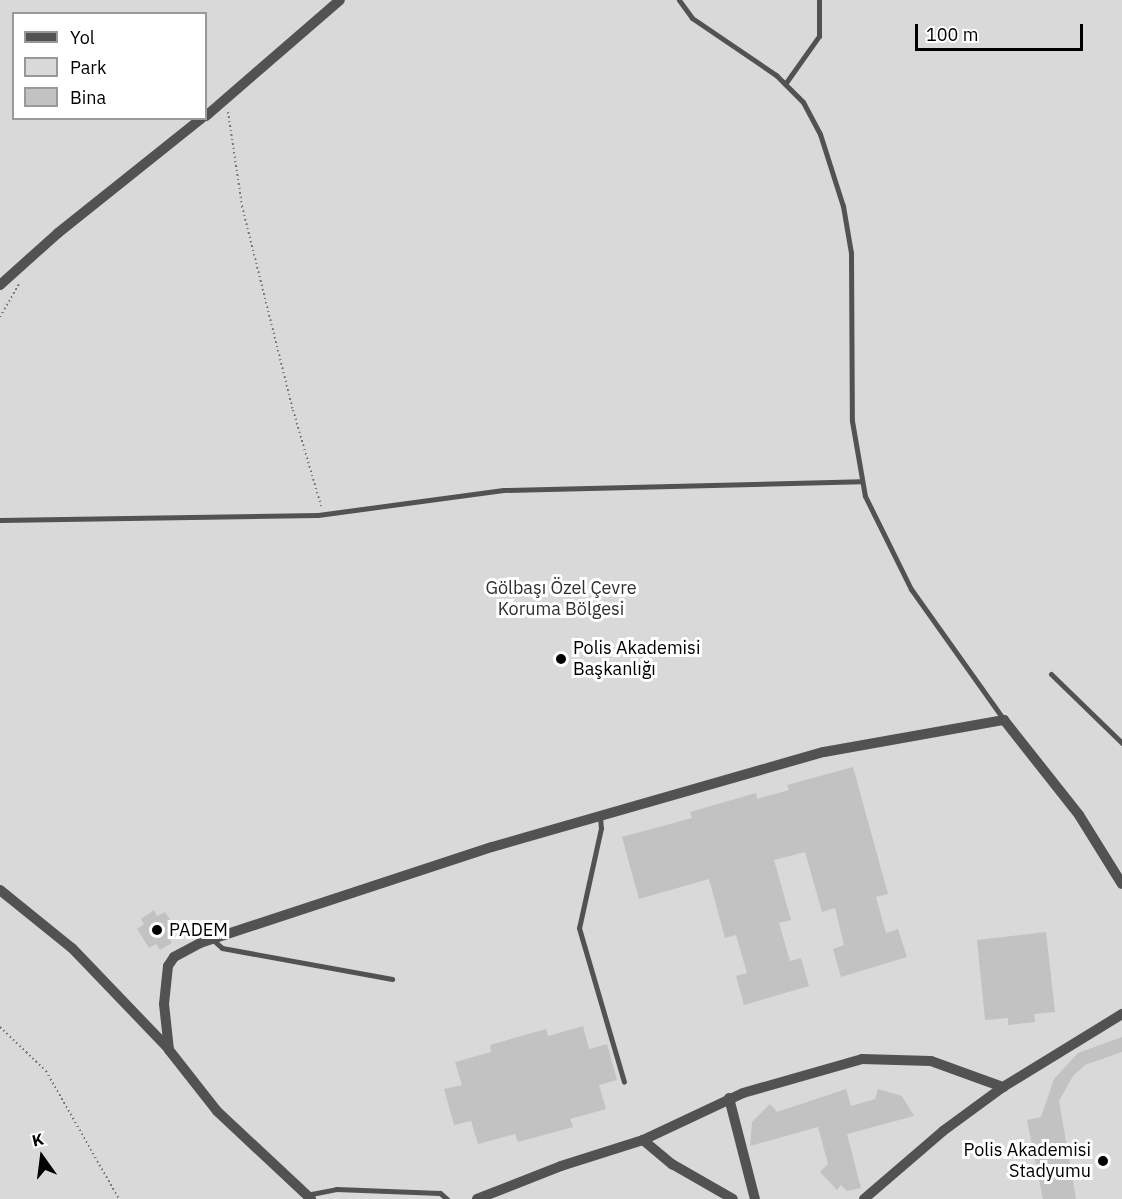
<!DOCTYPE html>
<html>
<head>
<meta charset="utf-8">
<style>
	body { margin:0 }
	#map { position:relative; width:1122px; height:1199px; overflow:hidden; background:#fff; font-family:"IBM Plex Sans",sans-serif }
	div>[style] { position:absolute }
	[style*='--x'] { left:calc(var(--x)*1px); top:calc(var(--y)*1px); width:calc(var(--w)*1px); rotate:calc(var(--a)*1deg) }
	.green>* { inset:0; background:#d9d9d9 }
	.building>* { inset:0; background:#c2c2c2 }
	.path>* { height:2px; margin-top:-1px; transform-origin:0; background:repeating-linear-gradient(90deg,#747474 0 1.5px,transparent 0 4.5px) }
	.service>* { height:5px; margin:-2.5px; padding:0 2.5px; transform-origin:2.5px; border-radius:2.5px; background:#525252 }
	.minor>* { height:10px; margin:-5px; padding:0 5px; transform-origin:5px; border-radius:5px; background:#525252 }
	.dots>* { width:16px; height:16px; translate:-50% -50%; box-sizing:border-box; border:3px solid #fff; border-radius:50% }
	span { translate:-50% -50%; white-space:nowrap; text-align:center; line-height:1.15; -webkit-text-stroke:6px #fff; paint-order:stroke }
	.park-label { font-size:18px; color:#303030 }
	.poi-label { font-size:18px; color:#000 }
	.left { translate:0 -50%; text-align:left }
	.right { translate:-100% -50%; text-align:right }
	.legend { position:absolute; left:12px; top:12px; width:195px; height:108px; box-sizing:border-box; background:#fff; border:2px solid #999; margin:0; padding:8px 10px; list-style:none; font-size:18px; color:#000 }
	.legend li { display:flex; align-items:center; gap:12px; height:30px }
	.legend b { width:30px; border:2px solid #999 }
	.north { position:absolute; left:12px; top:1127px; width:60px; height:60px; -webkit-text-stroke:4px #fff; paint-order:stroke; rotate:346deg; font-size:16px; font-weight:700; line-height:24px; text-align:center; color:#000 }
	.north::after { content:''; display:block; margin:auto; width:21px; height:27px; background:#000; clip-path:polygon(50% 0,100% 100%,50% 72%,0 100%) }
	.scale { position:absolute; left:915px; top:24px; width:168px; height:27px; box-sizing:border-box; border:3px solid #000; border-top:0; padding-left:8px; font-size:18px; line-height:21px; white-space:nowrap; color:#000; -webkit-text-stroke:4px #fff; paint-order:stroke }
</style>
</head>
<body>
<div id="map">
	<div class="green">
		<i style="clip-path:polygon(evenodd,0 0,1122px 0,1122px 1199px,0 1199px,0 0,14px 14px,206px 14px,206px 118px,14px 118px,14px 14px)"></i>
	</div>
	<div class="building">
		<i style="clip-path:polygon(853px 767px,888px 894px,876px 897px,886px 933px,898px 929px,907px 957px,841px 977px,833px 949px,844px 945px,835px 908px,822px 912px,805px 852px,774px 860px,791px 920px,779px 923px,790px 961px,801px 958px,809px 986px,744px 1005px,736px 976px,747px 973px,736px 935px,725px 938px,709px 879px,639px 899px,622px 837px,692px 818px,690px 812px,756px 793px,757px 799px,789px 790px,787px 785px)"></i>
		<i style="clip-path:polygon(154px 910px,157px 916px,165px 912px,177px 931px,168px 937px,172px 943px,160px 950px,156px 944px,149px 948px,137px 929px,144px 924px,141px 919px)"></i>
		<i style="clip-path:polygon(1046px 932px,1055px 1012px,1034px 1014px,1035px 1022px,1008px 1025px,1008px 1018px,985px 1020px,977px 940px)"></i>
		<i style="clip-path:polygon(583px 1026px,589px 1049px,607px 1044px,617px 1080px,599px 1085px,606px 1109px,570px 1119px,573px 1127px,518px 1142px,515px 1134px,478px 1144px,471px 1121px,454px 1125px,444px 1089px,462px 1085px,455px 1062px,491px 1052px,490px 1045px,546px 1029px,548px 1036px)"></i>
		<i style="clip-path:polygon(1122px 1037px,1122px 1052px,1085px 1065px,1073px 1076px,1059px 1101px,1076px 1199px,1043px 1199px,1027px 1120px,1041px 1117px,1054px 1079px,1078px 1053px)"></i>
		<i style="clip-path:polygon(846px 1089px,851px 1106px,875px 1099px,878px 1089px,902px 1096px,914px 1116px,847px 1134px,861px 1188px,847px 1191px,841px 1185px,837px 1190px,820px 1172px,828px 1164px,818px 1127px,750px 1146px,752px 1122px,770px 1104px,777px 1112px)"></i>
	</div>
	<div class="path">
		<i style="--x:228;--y:112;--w:95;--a:81.5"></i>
		<i style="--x:242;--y:206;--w:210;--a:76"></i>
		<i style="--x:293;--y:410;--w:100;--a:73.7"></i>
		<i style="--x:0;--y:317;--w:39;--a:-60"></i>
		<i style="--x:0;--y:1027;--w:64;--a:43.7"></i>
		<i style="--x:46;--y:1071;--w:147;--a:60.3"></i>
	</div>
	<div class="service">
		<i style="--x:679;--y:0;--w:22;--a:54"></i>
		<i style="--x:692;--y:18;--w:102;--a:34.2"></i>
		<i style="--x:776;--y:75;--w:38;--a:45"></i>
		<i style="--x:803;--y:102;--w:36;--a:62"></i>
		<i style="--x:820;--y:134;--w:76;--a:72.3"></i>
		<i style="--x:843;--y:206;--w:48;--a:80.3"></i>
		<i style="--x:851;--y:253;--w:168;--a:89.7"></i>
		<i style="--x:852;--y:421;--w:76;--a:80.2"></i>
		<i style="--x:865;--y:496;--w:104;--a:63.7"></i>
		<i style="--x:911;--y:589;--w:161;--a:54.6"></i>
		<i style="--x:785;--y:84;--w:59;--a:-54.7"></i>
		<i style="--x:819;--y:36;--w:36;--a:-90"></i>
		<i style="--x:0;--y:520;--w:318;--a:-0.9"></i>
		<i style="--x:318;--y:515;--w:187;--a:-7.7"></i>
		<i style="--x:503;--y:490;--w:358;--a:-1.4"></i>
		<i style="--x:1051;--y:674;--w:99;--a:44.2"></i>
		<i style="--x:600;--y:817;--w:11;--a:85"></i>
		<i style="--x:601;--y:828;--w:102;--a:102.4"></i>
		<i style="--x:579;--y:928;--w:160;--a:73.7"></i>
		<i style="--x:212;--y:939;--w:13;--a:42"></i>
		<i style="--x:222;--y:948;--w:173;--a:10.3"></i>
		<i style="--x:306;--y:1195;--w:31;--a:-11"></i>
		<i style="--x:336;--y:1189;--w:104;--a:2.2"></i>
		<i style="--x:440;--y:1193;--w:9;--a:41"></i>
	</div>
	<div class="minor">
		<i style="--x:206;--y:116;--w:177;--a:-40.9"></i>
		<i style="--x:0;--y:285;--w:78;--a:-41.9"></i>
		<i style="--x:58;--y:233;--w:184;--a:-38.6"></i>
		<i style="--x:0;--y:890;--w:92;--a:38.9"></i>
		<i style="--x:72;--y:948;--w:140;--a:46.2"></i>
		<i style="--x:729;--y:1098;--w:104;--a:75.6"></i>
		<i style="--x:643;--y:1140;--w:38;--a:40"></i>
		<i style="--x:672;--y:1164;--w:70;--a:29.8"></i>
		<i style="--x:311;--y:1199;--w:129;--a:-136.9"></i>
		<i style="--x:217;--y:1111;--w:78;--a:-128.2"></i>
		<i style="--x:169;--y:1050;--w:46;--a:-96.2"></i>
		<i style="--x:164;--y:1004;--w:38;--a:-84"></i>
		<i style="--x:168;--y:966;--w:11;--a:-56"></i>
		<i style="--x:174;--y:957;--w:30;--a:-28"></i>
		<i style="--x:200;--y:943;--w:307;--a:-18.2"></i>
		<i style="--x:492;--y:847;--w:345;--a:-16"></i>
		<i style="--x:824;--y:752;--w:183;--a:-10.1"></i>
		<i style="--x:1004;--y:720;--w:121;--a:51.7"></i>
		<i style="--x:1079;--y:815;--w:81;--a:58.1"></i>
		<i style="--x:477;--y:1199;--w:90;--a:-21.4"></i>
		<i style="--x:561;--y:1166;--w:86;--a:-17.6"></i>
		<i style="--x:643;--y:1140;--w:110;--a:-25.2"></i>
		<i style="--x:743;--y:1093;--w:124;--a:-15.9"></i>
		<i style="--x:862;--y:1059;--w:69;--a:1.7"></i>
		<i style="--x:931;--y:1061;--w:77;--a:19.9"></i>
		<i style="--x:1003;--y:1087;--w:140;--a:-31.5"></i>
		<i style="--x:864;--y:1199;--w:104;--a:-40.7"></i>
		<i style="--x:943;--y:1131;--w:74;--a:-36.3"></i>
	</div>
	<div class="dots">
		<i style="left:561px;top:659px;background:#000"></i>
		<i style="left:157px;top:930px;background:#000"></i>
		<i style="left:1103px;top:1161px;background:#000"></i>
	</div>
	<div class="park-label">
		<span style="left:561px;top:599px">Gölbaşı Özel Çevre<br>Koruma Bölgesi</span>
	</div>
	<div class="poi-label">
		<span class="left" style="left:573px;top:659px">Polis Akademisi<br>Başkanlığı</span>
		<span class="left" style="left:169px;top:930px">PADEM</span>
		<span class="right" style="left:1091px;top:1161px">Polis Akademisi<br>Stadyumu</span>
	</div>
	<ul class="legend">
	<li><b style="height:8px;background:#525252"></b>Yol</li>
	<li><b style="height:16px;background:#d9d9d9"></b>Park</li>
	<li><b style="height:16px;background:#c2c2c2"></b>Bina</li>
	</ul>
	<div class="north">K</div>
	<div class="scale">100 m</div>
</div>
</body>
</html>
